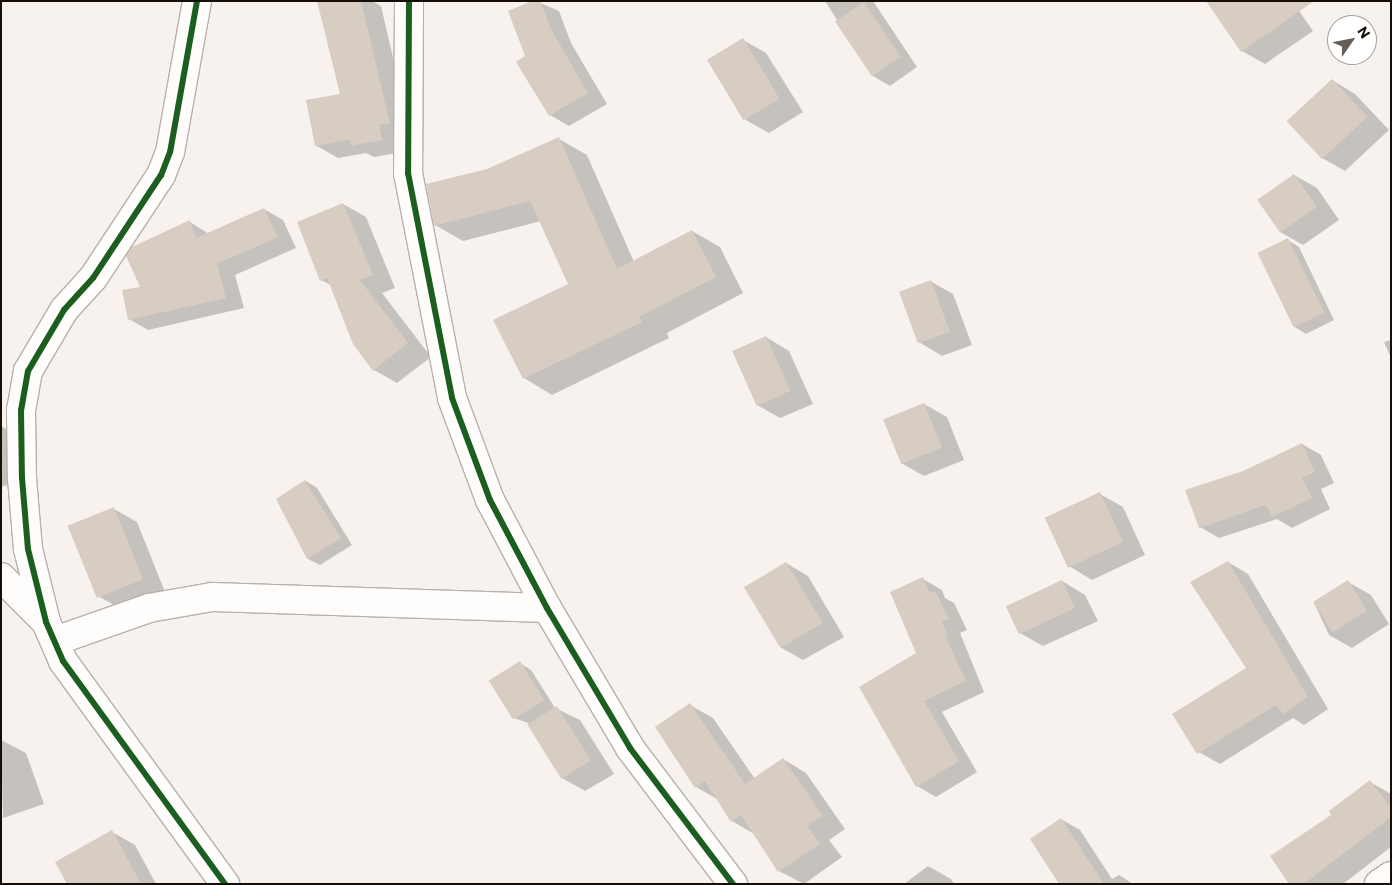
<!DOCTYPE html>
<html>
<head>
<meta charset="utf-8">
<style>
	body { margin:0 }
	#map { position:relative; width:1392px; height:885px; overflow:hidden; background:#f7f2ed; font-family:Commissioner,sans-serif }
	div>[style] { position:absolute }
	[style*='--x'] { left:calc(var(--x)*1px); top:calc(var(--y)*1px); width:calc(var(--w)*1px); rotate:calc(var(--a)*1deg) }
	.shadow>* { inset:0; background:#0003 }
	.building>* { inset:0; background:#d8cdc3; transform-origin:0 0 }
	.roads { filter:drop-shadow(1px 0 #b7b1aa) drop-shadow(-1px 0 #b7b1aa) drop-shadow(0 1px #b7b1aa) drop-shadow(0 -1px #b7b1aa) }
	.minor>* { height:28px; margin:-14px; padding:0 14px; transform-origin:14px; border-radius:14px; background:#fefdfc }
	.cycleway>* { height:6px; margin:-3px; padding:0 3px; transform-origin:3px; border-radius:3px; background:#1b5e20 }
	span { translate:-50% -50%; white-space:nowrap; text-align:center; line-height:1.15; -webkit-text-stroke:5px #fff; paint-order:stroke }
	.frame { position:absolute; inset:0; border:2px solid #160e07; pointer-events:none }
	.north { position:absolute; left:1327px; top:15px; width:50px; height:50px; box-sizing:border-box; background:#fff; border:1px solid #a29f9c; border-radius:50%; rotate:57deg; font-size:14px; font-weight:700; line-height:20px; text-align:center; color:#160e07 }
	.north::after { content:''; display:block; margin:auto; width:18px; height:22px; background:#655e58; clip-path:polygon(50% 0,100% 100%,50% 72%,0 100%) }
</style>
</head>
<body>
<div id="map">
	<div class="shadow">
		<i style="clip-path:polygon(329px 1px,372px 1px,381px 6px,411px 135px,403px 152px,374px 157px,366px 153px,338px 158px,317px 146px,342px 95px)"></i>
		<i style="clip-path:polygon(536px 1px,559px 11px,571px 43px,607px 104px,569px 126px,550px 115px,527px 56px)"></i>
		<i style="clip-path:polygon(825px 1px,873px 1px,917px 67px,890px 86px,873px 76px)"></i>
		<i style="clip-path:polygon(1292px 1px,1313px 31px,1265px 64px,1242px 51px)"></i>
		<i style="clip-path:polygon(743px 40px,766px 53px,803px 112px,769px 133px,746px 120px)"></i>
		<i style="clip-path:polygon(1332px 80px,1355px 94px,1389px 130px,1345px 171px,1322px 158px)"></i>
		<i style="clip-path:polygon(559px 139px,587px 155px,634px 262px,692px 231px,720px 247px,743px 293px,667px 333px,669px 338px,552px 395px,524px 378px,569px 284px,541px 221px,463px 241px,435px 225px,488px 170px)"></i>
		<i style="clip-path:polygon(1294px 175px,1317px 188px,1339px 220px,1303px 245px,1280px 232px)"></i>
		<i style="clip-path:polygon(343px 204px,366px 217px,395px 288px,382px 293px,431px 357px,397px 383px,374px 370px,331px 285px,321px 280px)"></i>
		<i style="clip-path:polygon(264px 209px,283px 220px,296px 248px,235px 275px,244px 308px,148px 330px,129px 319px,142px 288px,190px 222px,209px 234px)"></i>
		<i style="clip-path:polygon(1288px 240px,1299px 247px,1334px 320px,1306px 334px,1295px 327px)"></i>
		<i style="clip-path:polygon(930px 281px,953px 294px,972px 345px,942px 356px,919px 342px)"></i>
		<i style="clip-path:polygon(766px 337px,789px 351px,813px 404px,780px 418px,757px 405px)"></i>
		<i style="clip-path:polygon(1391px 340px,1391px 358px,1384px 342px)"></i>
		<i style="clip-path:polygon(924px 404px,947px 417px,964px 460px,924px 476px,901px 463px)"></i>
		<i style="clip-path:polygon(1px 426px,8px 430px,27px 478px,1px 487px)"></i>
		<i style="clip-path:polygon(1302px 444px,1321px 455px,1334px 483px,1321px 489px,1330px 509px,1292px 528px,1277px 519px,1219px 538px,1200px 527px,1243px 472px)"></i>
		<i style="clip-path:polygon(306px 481px,317px 488px,352px 545px,320px 565px,308px 559px,277px 499px)"></i>
		<i style="clip-path:polygon(1100px 494px,1123px 507px,1145px 555px,1092px 580px,1069px 566px)"></i>
		<i style="clip-path:polygon(114px 509px,137px 522px,165px 592px,121px 609px,98px 596px)"></i>
		<i style="clip-path:polygon(1228px 562px,1248px 574px,1328px 709px,1304px 725px,1293px 718px,1220px 764px,1199px 752px,1248px 668px)"></i>
		<i style="clip-path:polygon(786px 563px,808px 576px,844px 637px,803px 660px,780px 647px)"></i>
		<i style="clip-path:polygon(923px 579px,942px 590px,945px 598px,954px 603px,967px 630px,960px 633px,984px 692px,942px 712px,977px 772px,936px 797px,917px 786px,861px 687px,918px 653px)"></i>
		<i style="clip-path:polygon(1062px 581px,1085px 595px,1098px 621px,1043px 646px,1020px 633px)"></i>
		<i style="clip-path:polygon(1348px 582px,1371px 595px,1389px 624px,1352px 648px,1329px 635px,1314px 603px)"></i>
		<i style="clip-path:polygon(520px 663px,531px 670px,555px 708px,580px 720px,614px 774px,585px 791px,562px 778px,528px 723px,514px 718px)"></i>
		<i style="clip-path:polygon(690px 705px,713px 718px,755px 779px,783px 759px,806px 773px,845px 829px,829px 840px,842px 857px,804px 884px,779px 871px,754px 834px,732px 821px,717px 799px,696px 787px)"></i>
		<i style="clip-path:polygon(1px 740px,26px 753px,44px 804px,3px 818px)"></i>
		<i style="clip-path:polygon(1370px 782px,1391px 794px,1391px 847px,1343px 884px,1291px 884px,1333px 815px)"></i>
		<i style="clip-path:polygon(1061px 819px,1080px 830px,1112px 879px,1119px 875px,1133px 884px,1061px 884px)"></i>
		<i style="clip-path:polygon(112px 832px,135px 845px,156px 884px,68px 884px)"></i>
		<i style="clip-path:polygon(928px 866px,951px 879px,954px 884px,904px 884px)"></i>
	</div>
	<div class="building">
		<i style="clip-path:polygon(317px 1px,361px 1px,390px 123px,379px 125px,382px 140px,351px 146px,350px 140px,315px 146px,306px 100px,340px 94px)"></i>
		<i style="clip-path:polygon(532px 1px,540px 1px,552px 31px,588px 93px,549px 116px,516px 62px,525px 56px,508px 11px)"></i>
		<i style="clip-path:polygon(1206px 1px,1314px 1px,1241px 52px)"></i>
		<i style="left:864px;top:2px;width:66px;height:35px;rotate:56deg"></i>
		<i style="left:743px;top:38px;width:71px;height:42px;rotate:59deg"></i>
		<i style="left:1332px;top:79px;width:52px;height:62px;rotate:47deg"></i>
		<i style="clip-path:polygon(559px 137px,617px 269px,692px 230px,716px 277px,639px 317px,642px 322px,523px 379px,493px 320px,568px 284px,530px 201px,434px 226px,426px 184px,487px 169px)"></i>
		<i style="left:1294px;top:174px;width:40px;height:45px;rotate:55deg"></i>
		<i style="clip-path:polygon(343px 203px,373px 275px,360px 280px,408px 343px,373px 371px,353px 344px,327px 278px,320px 281px,297px 222px)"></i>
		<i style="clip-path:polygon(264px 208px,278px 237px,217px 264px,226px 298px,128px 320px,122px 290px,140px 287px,126px 256px,132px 247px,190px 220px,196px 238px)"></i>
		<i style="left:1288px;top:238px;width:83px;height:34px;rotate:64deg"></i>
		<i style="left:931px;top:280px;width:55px;height:34px;rotate:70deg"></i>
		<i style="left:766px;top:336px;width:60px;height:37px;rotate:66deg"></i>
		<i style="left:924px;top:403px;width:48px;height:44px;rotate:68deg"></i>
		<i style="clip-path:polygon(1302px 443px,1315px 472px,1302px 478px,1312px 498px,1272px 517px,1266px 505px,1199px 528px,1185px 490px,1243px 471px)"></i>
		<i style="clip-path:polygon(305px 480px,341px 538px,307px 559px,276px 499px)"></i>
		<i style="left:1100px;top:492px;width:55px;height:61px;rotate:65deg"></i>
		<i style="left:114px;top:507px;width:78px;height:50px;rotate:68deg"></i>
		<i style="clip-path:polygon(1228px 561px,1308px 697px,1283px 714px,1276px 705px,1197px 754px,1172px 714px,1246px 668px,1190px 582px)"></i>
		<i style="left:786px;top:562px;width:71px;height:49px;rotate:59deg"></i>
		<i style="clip-path:polygon(923px 577px,930px 593px,935px 591px,949px 619px,942px 622px,948px 636px,946px 638px,966px 681px,924px 701px,959px 761px,916px 787px,859px 687px,916px 653px,890px 592px)"></i>
		<i style="left:1062px;top:580px;width:31px;height:62px;rotate:65deg"></i>
		<i style="left:1348px;top:580px;width:36px;height:41px;rotate:58deg"></i>
		<i style="left:520px;top:661px;width:46px;height:37px;rotate:58deg"></i>
		<i style="clip-path:polygon(690px 703px,745px 784px,783px 758px,823px 816px,807px 826px,820px 844px,778px 872px,741px 815px,731px 822px,705px 781px,695px 788px,655px 727px)"></i>
		<i style="left:557px;top:706px;width:64px;height:35px;rotate:58deg"></i>
		<i style="clip-path:polygon(1370px 780px,1391px 808px,1391px 817px,1304px 884px,1289px 884px,1270px 856px,1331px 815px,1329px 811px)"></i>
		<i style="clip-path:polygon(1061px 818px,1104px 884px,1059px 884px,1030px 839px)"></i>
		<i style="clip-path:polygon(112px 830px,141px 884px,67px 884px,55px 862px)"></i>
	</div>
	<div class="roads">
		<div class="minor">
			<i style="--x:197;--y:1;--w:153;--a:100.1"></i>
			<i style="--x:170;--y:152;--w:25;--a:111"></i>
			<i style="--x:161;--y:175;--w:123;--a:123.4"></i>
			<i style="--x:93;--y:278;--w:43;--a:132.2"></i>
			<i style="--x:64;--y:310;--w:71;--a:120.5"></i>
			<i style="--x:28;--y:371;--w:40;--a:100"></i>
			<i style="--x:21;--y:410;--w:68;--a:89.2"></i>
			<i style="--x:22;--y:478;--w:71;--a:85.2"></i>
			<i style="--x:28;--y:549;--w:75;--a:76.1"></i>
			<i style="--x:46;--y:622;--w:43;--a:66.4"></i>
			<i style="--x:63;--y:661;--w:276;--a:54"></i>
			<i style="--x:409;--y:1;--w:172;--a:90.3"></i>
			<i style="--x:408;--y:173;--w:229;--a:78.9"></i>
			<i style="--x:452;--y:398;--w:109;--a:69.6"></i>
			<i style="--x:490;--y:500;--w:122;--a:62.2"></i>
			<i style="--x:547;--y:608;--w:163;--a:59.3"></i>
			<i style="--x:630;--y:748;--w:171;--a:52.9"></i>
			<i style="--x:1;--y:577;--w:64;--a:45"></i>
			<i style="--x:55;--y:641;--w:100;--a:-19.3"></i>
			<i style="--x:149;--y:608;--w:64;--a:-9.9"></i>
			<i style="--x:212;--y:597;--w:335;--a:1.9"></i>
			<i style="--x:1379;--y:884;--w:14;--a:-34"></i>
		</div>
	</div>
	<div class="cycleway">
		<i style="--x:197;--y:1;--w:153;--a:100.1"></i>
		<i style="--x:170;--y:152;--w:25;--a:111"></i>
		<i style="--x:161;--y:175;--w:123;--a:123.4"></i>
		<i style="--x:93;--y:278;--w:43;--a:132.2"></i>
		<i style="--x:64;--y:310;--w:71;--a:120.5"></i>
		<i style="--x:28;--y:371;--w:40;--a:100"></i>
		<i style="--x:21;--y:410;--w:68;--a:89.2"></i>
		<i style="--x:22;--y:478;--w:71;--a:85.2"></i>
		<i style="--x:28;--y:549;--w:75;--a:76.1"></i>
		<i style="--x:46;--y:622;--w:43;--a:66.4"></i>
		<i style="--x:63;--y:661;--w:276;--a:54"></i>
		<i style="--x:409;--y:1;--w:172;--a:90.3"></i>
		<i style="--x:408;--y:173;--w:229;--a:78.9"></i>
		<i style="--x:452;--y:398;--w:109;--a:69.6"></i>
		<i style="--x:490;--y:500;--w:122;--a:62.2"></i>
		<i style="--x:547;--y:608;--w:163;--a:59.3"></i>
		<i style="--x:630;--y:748;--w:171;--a:52.9"></i>
	</div>
	<div class="frame"></div>
	<div class="north">N</div>
</div>
</body>
</html>
